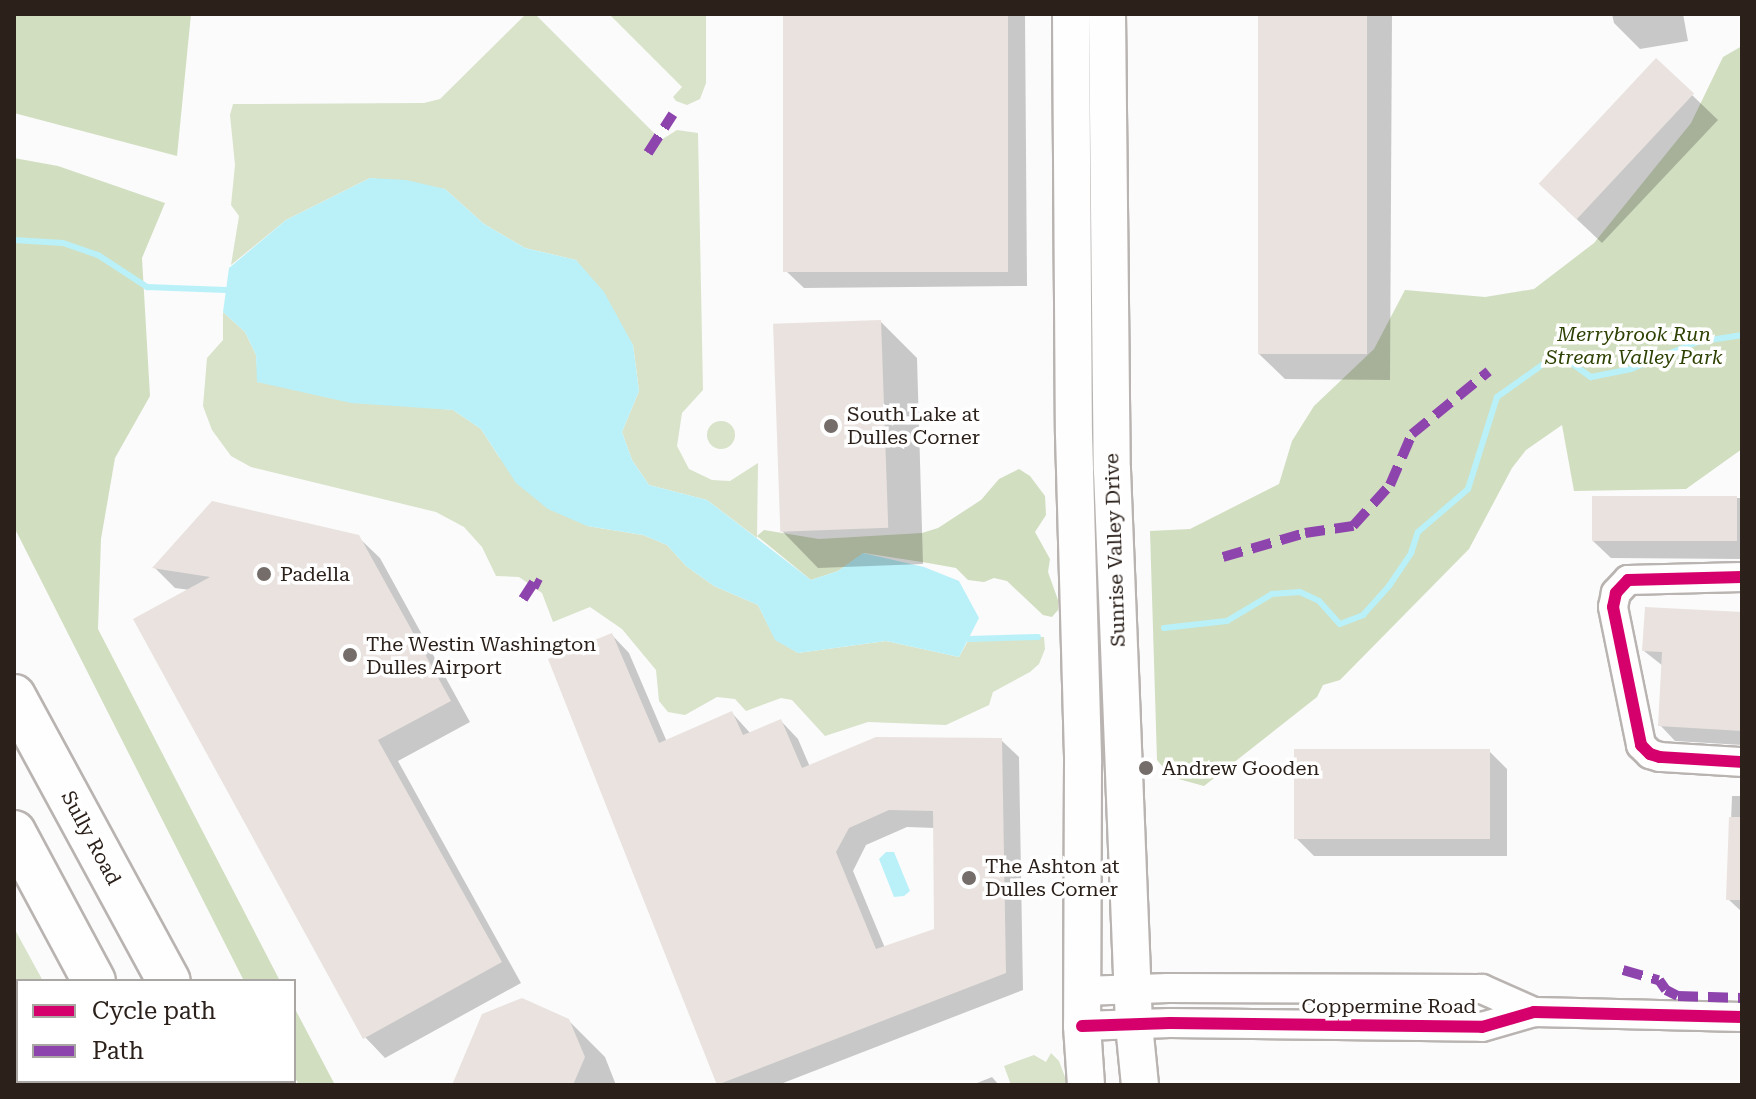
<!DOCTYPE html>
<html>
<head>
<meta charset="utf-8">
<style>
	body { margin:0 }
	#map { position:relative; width:1756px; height:1099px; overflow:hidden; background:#fbfbfb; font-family:"Roboto Serif",serif }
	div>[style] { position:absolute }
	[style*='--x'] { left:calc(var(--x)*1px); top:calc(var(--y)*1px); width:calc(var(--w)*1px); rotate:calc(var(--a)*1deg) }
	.green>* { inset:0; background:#d8e3ca }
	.round { border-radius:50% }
	.forest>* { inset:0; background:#d1dec0 }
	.water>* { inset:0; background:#baf1f9 }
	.shadow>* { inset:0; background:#0003 }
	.stream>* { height:6px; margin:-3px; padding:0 3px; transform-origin:3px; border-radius:3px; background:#baf1f9 }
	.building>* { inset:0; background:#e9e2df; transform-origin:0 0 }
	.roads { filter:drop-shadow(2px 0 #b9b4b1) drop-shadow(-2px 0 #b9b4b1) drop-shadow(0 2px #b9b4b1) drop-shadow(0 -2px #b9b4b1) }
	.minor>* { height:28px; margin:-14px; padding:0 14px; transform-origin:14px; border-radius:14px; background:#fefefe }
	.major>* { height:36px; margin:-18px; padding:0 18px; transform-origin:18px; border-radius:18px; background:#fefefe }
	.highway>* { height:42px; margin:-21px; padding:0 21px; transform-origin:21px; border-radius:21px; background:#fefefe }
	.quiet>* { height:10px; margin-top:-5px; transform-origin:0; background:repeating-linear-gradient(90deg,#8e44ad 0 20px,transparent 0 30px) }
	.cycleway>* { height:12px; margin:-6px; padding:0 6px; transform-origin:6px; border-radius:6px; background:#d6006c }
	.dots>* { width:22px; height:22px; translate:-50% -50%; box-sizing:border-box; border:4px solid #fff; border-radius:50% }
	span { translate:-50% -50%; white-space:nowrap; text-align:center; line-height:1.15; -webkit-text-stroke:7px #fff; paint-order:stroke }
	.park-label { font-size:20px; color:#2d4102; font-style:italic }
	.poi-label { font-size:20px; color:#2b201a }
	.left { translate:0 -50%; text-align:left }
	.street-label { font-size:20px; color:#2b201a }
	.frame { position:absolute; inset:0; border:16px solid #2b201a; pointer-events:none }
	.legend { position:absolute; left:16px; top:979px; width:280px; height:104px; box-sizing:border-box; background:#fff; border:2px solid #aaa6a3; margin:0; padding:10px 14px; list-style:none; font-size:24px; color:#2b201a }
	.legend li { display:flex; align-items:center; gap:16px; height:40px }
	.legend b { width:40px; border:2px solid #aaa6a3 }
</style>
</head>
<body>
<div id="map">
	<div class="green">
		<i style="clip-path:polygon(526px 14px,535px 14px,661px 140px,677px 130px,698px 133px,703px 390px,682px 413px,677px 446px,689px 469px,712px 480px,730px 481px,758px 463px,757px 538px,707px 500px,649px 485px,632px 460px,622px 432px,639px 391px,633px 345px,576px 260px,525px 248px,484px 224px,445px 189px,370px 178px,286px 220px,231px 265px,239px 216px,231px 205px,235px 165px,230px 115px,233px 104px,424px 103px,440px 99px)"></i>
		<i style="clip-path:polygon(609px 14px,706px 14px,706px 83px,700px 99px,687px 105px,676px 101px,673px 97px,682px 87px)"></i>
		<i style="clip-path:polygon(223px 312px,245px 332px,256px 355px,258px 382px,403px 405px,453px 410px,481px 429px,499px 457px,587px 526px,643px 535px,667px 545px,686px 566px,714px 586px,758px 605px,775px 639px,798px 653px,886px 641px,959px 657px,969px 639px,1044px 637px,1045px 649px,1039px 664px,1030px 672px,993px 692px,989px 705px,946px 725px,868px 722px,825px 736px,792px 700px,781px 698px,746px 711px,735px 699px,717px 697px,685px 715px,668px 712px,659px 701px,656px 670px,622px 629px,590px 607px,553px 622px,542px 593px,519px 577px,496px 576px,482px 547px,464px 527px,436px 512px,251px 467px,231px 456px,212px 430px,203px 406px,207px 358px,223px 340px)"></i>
		<i class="round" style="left:707px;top:421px;width:28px;height:28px"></i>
		<i style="clip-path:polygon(14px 928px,43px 981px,18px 981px,18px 998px,14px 991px)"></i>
		<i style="clip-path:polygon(1051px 1053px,1059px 1061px,1068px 1085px,1011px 1085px,1004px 1066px,1034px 1055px,1046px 1062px)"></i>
	</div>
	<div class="forest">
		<i style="clip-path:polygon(14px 14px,191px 14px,177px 156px,14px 113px)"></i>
		<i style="clip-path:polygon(1742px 46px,1742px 449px,1686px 489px,1574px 491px,1562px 425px,1526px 450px,1512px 468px,1469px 549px,1340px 680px,1323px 685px,1317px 697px,1204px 786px,1171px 777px,1157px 760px,1150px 531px,1190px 529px,1279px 484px,1292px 441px,1314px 406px,1374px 349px,1405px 290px,1485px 297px,1534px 289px,1594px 243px,1691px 123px,1723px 57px)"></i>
		<i style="clip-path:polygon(14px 158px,58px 166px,165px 203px,142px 258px,150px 396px,115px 458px,101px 539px,98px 629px,280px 981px,244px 981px,14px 527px)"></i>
		<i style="clip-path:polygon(1019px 469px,1030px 476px,1045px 496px,1046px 515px,1035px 532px,1050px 559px,1048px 572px,1058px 600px,1058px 610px,1052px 617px,1043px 615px,1007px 581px,994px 578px,984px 582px,968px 580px,956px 568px,928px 563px,864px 553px,838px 571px,811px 580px,757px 536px,764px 530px,819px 539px,922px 533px,938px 528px,981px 500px,999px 479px)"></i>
		<i style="clip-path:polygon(294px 1007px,335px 1085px,299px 1085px,294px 1076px)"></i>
	</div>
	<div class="water">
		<i style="clip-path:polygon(370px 178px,406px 180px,445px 189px,484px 224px,525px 248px,576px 260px,604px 292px,633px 345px,639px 391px,622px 432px,632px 460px,649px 485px,707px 500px,811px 580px,838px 571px,863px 553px,924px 567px,959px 581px,979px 618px,959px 657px,886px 641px,798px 653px,775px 640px,758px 605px,714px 586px,686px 566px,667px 545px,643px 535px,587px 526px,548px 509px,516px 483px,481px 429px,453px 410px,351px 403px,257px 382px,256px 355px,245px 332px,223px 312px,229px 268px,286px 220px)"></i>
		<i style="clip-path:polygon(886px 852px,894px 852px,910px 891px,904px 896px,894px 897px,879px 859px)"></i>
	</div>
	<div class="shadow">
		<i style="clip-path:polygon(785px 14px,1025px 14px,1027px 286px,804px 288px,786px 271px)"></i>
		<i style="clip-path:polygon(1260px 14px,1392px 14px,1390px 380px,1285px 379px,1258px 353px)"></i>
		<i style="clip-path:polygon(1612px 14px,1683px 14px,1688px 41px,1640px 49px,1614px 23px)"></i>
		<i style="clip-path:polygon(1692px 95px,1718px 120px,1602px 243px,1566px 209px)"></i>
		<i style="clip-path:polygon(881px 322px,917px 358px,923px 564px,818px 568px,782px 531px)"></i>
		<i style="clip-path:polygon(1594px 498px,1742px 498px,1742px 559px,1611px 558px,1593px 541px)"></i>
		<i style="clip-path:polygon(358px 537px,380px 558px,470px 722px,398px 761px,521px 983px,385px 1058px,365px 1037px,190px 590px,175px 588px,155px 568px)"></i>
		<i style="clip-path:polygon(1742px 614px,1742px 745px,1675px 741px,1660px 725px,1663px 666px,1644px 651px)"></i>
		<i style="clip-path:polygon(evenodd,612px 635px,629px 653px,667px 742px,732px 713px,751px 734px,781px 721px,798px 739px,810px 767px,1001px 740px,1019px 757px,1023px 990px,778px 1085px,720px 1085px,612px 635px,907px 827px,935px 828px,936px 930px,885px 948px,853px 871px,866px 845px,907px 827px)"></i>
		<i style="clip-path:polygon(1489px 751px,1507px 769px,1507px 856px,1314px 856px,1296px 838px)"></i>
		<i style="clip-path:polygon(1732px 796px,1742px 796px,1742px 912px,1728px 899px)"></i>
		<i style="clip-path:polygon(568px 1020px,605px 1057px,616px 1085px,454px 1085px)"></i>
		<i style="clip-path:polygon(992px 1077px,999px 1085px,972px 1085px)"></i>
	</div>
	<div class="stream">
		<i style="--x:14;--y:240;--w:49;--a:3.5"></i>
		<i style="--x:63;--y:243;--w:37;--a:19"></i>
		<i style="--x:98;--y:255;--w:59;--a:33.1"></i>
		<i style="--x:147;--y:287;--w:79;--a:2.2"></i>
		<i style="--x:1164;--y:628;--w:63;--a:-6.3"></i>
		<i style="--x:1227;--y:621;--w:52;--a:-31"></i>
		<i style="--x:1272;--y:594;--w:28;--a:-4"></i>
		<i style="--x:1300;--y:592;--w:21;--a:25"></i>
		<i style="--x:1319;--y:601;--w:31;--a:48"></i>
		<i style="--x:1340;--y:624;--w:25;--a:-21"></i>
		<i style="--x:1363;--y:615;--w:39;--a:-48"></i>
		<i style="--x:1389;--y:586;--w:40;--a:-56"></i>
		<i style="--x:1411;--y:553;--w:22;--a:-72"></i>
		<i style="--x:1418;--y:532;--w:66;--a:-40.7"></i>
		<i style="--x:1468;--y:489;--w:96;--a:-72.5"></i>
		<i style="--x:1497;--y:397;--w:64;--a:-35.4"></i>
		<i style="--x:1549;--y:360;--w:21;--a:5"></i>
		<i style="--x:1570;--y:362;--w:26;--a:36"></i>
		<i style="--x:1591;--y:377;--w:41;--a:-11.3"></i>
		<i style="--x:1631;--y:369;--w:71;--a:-22.2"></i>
		<i style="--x:1697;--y:342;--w:46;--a:-8.8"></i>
		<i style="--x:969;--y:639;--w:69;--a:-1.7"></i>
	</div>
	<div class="building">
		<i style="left:783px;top:14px;width:225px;height:258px"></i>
		<i style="left:1258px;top:14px;width:109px;height:340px"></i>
		<i style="left:1656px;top:58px;width:52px;height:172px;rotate:43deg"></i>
		<i style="left:881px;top:320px;width:208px;height:108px;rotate:88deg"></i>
		<i style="left:1592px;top:496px;width:145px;height:45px"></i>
		<i style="clip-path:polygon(212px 501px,359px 535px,451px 701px,378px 740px,502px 962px,363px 1039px,133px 619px,210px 577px,152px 568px)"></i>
		<i style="clip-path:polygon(1645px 607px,1742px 612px,1742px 731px,1658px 726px,1662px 652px,1642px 651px)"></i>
		<i style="clip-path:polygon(evenodd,612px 633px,659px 743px,732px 711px,743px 735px,781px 719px,802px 768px,876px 737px,1002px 738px,1006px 973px,717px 1085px,548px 659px,612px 633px,889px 810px,933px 811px,934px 929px,876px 949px,836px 852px,849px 828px,889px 810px)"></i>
		<i style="left:1490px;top:749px;width:90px;height:196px;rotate:90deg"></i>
		<i style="clip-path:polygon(1729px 817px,1742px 817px,1742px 900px,1726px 900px)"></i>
		<i style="clip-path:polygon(522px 998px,569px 1019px,585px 1057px,573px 1085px,452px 1085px,482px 1014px)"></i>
	</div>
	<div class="roads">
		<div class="minor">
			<i style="--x:1742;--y:577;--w:114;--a:178.5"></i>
			<i style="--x:1628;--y:580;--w:18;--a:133"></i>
			<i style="--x:1616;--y:593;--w:14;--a:102"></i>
			<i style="--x:1613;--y:607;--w:141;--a:78.5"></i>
			<i style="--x:1641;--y:745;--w:13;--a:45"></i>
			<i style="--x:1650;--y:754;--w:10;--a:17"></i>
			<i style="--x:1660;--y:757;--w:82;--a:3.5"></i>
			<i style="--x:1083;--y:991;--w:85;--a:-2"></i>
			<i style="--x:1168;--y:988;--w:314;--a:0.2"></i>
			<i style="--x:1482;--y:989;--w:57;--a:23.9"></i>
			<i style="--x:1082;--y:1026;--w:88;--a:-2"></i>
			<i style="--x:1170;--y:1023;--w:312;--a:0.7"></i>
			<i style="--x:1482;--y:1027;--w:54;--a:-16.1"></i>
			<i style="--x:1534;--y:1012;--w:208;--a:1.4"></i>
		</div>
		<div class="major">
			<i style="--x:1071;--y:14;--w:420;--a:89.6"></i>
			<i style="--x:1074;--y:434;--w:329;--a:88.4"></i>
			<i style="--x:1083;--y:763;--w:263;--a:90.2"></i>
			<i style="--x:1082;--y:1026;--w:59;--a:86.1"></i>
			<i style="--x:1107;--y:14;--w:456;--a:89.4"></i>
			<i style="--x:1112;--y:470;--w:555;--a:87.73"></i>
			<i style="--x:1134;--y:1025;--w:60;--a:84.3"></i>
		</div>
		<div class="highway">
			<i style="--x:14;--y:696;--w:324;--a:61.5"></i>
			<i style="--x:14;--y:832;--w:169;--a:61.8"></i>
			<i style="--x:148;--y:1081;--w:5;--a:53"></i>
			<i style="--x:222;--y:1081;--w:5;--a:53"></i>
		</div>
	</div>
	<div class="quiet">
		<i style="--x:648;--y:153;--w:46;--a:-57.3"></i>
		<i style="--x:1223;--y:557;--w:85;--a:-16.3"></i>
		<i style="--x:1305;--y:533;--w:49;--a:-8.3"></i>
		<i style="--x:1353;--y:526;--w:55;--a:-47.9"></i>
		<i style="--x:1390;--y:485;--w:56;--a:-66.7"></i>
		<i style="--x:1412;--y:434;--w:99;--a:-39.3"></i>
		<i style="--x:523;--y:599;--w:20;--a:-57"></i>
		<i style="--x:534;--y:582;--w:7;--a:27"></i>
		<i style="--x:1623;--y:970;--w:37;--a:16"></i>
		<i style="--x:1659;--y:980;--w:12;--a:55"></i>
		<i style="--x:1666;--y:990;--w:13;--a:27"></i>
		<i style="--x:1678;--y:996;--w:64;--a:1.8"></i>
	</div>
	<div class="cycleway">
		<i style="--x:1742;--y:577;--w:114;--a:178.5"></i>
		<i style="--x:1628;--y:580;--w:18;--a:133"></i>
		<i style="--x:1616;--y:593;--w:14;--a:102"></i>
		<i style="--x:1613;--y:607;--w:141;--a:78.5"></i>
		<i style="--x:1641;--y:745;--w:13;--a:45"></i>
		<i style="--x:1650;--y:754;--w:10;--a:17"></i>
		<i style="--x:1660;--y:757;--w:82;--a:3.5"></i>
		<i style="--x:1082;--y:1026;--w:88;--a:-2"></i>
		<i style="--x:1170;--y:1023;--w:312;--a:0.7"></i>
		<i style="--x:1482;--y:1027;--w:54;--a:-16.1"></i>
		<i style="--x:1534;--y:1012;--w:208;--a:1.4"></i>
	</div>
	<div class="dots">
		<i style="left:831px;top:426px;background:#746d69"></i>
		<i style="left:264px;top:574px;background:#746d69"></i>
		<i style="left:350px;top:655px;background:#746d69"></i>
		<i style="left:1146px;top:768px;background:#746d69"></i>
		<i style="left:969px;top:878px;background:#746d69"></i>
	</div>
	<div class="park-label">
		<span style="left:1634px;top:346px">Merrybrook Run<br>Stream Valley Park</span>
	</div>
	<div class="poi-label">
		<span class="left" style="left:847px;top:426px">South Lake at<br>Dulles Corner</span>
		<span class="left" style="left:280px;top:574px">Padella</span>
		<span class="left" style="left:366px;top:656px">The Westin Washington<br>Dulles Airport</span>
		<span class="left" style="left:1162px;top:768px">Andrew Gooden</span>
		<span class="left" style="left:985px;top:878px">The Ashton at<br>Dulles Corner</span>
	</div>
	<div class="street-label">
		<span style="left:1115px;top:550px;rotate:-92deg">Sunrise Valley Drive</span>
		<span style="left:91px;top:838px;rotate:62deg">Sully Road</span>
		<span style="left:1389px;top:1006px">Coppermine Road</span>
	</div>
	<div class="frame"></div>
	<ul class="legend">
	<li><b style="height:10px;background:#d6006c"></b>Cycle path</li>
	<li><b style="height:10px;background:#8e44ad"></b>Path</li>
	</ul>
</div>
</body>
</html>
